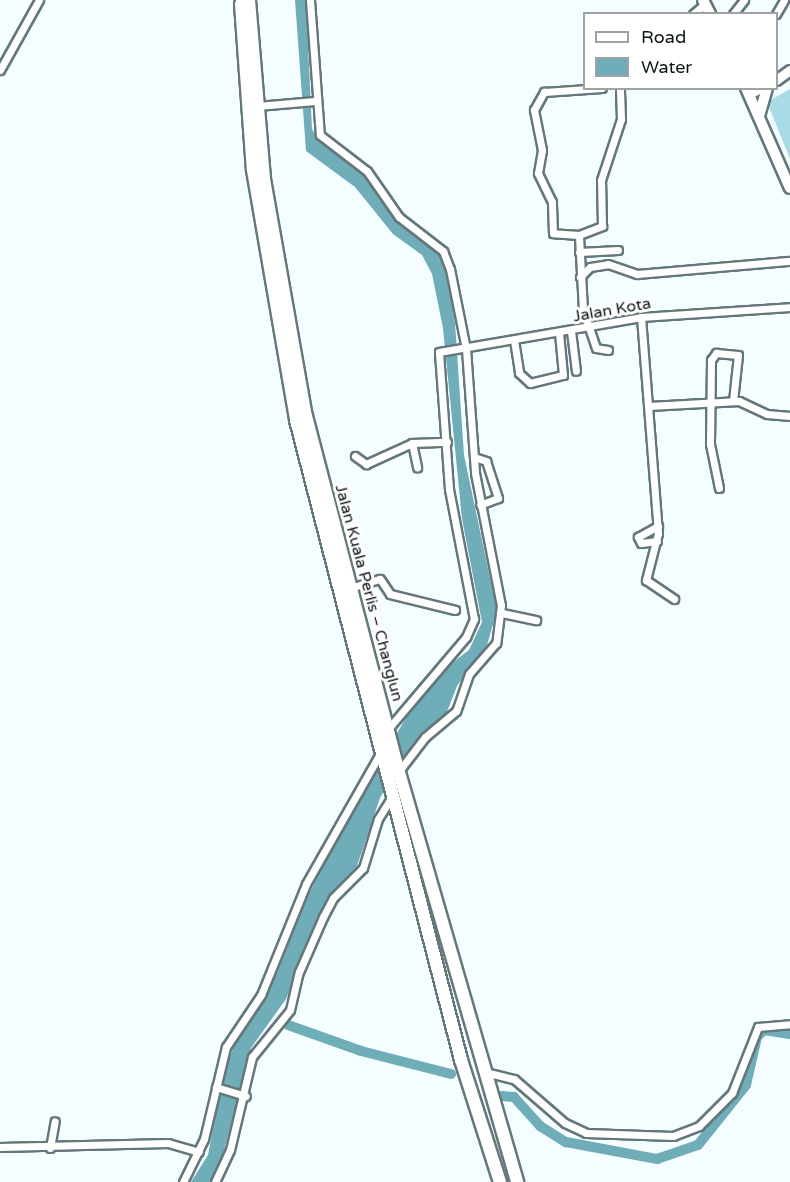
<!DOCTYPE html>
<html>
<head>
<meta charset="utf-8">
<style>
	body { margin:0 }
	#map { position:relative; width:790px; height:1182px; overflow:hidden; background:#f4fdff; font-family:"Varela Round",sans-serif }
	div>[style] { position:absolute }
	[style*='--x'] { left:calc(var(--x)*1px); top:calc(var(--y)*1px); width:calc(var(--w)*1px); rotate:calc(var(--a)*1deg) }
	.green>* { inset:0; background:#a7dce7 }
	.water>* { inset:0; background:#6fadb9 }
	.river>* { height:10px; margin:-5px; padding:0 5px; transform-origin:5px; border-radius:5px; background:#6fadb9 }
	.roads { filter:drop-shadow(2px 0 #64777b) drop-shadow(-2px 0 #64777b) drop-shadow(0 2px #64777b) drop-shadow(0 -2px #64777b) }
	.minor>* { height:7px; margin:-3.5px; padding:0 3.5px; transform-origin:3.5px; border-radius:3.5px; background:#fff }
	.tertiary>* { height:9px; margin:-4.5px; padding:0 4.5px; transform-origin:4.5px; border-radius:4.5px; background:#fff }
	.secondary>* { height:10px; margin:-5px; padding:0 5px; transform-origin:5px; border-radius:5px; background:#fff }
	.trunk>* { height:12px; margin:-6px; padding:0 6px; transform-origin:6px; border-radius:6px; background:#fff }
	span { translate:-50% -50%; white-space:nowrap; text-align:center; line-height:1.15; -webkit-text-stroke:6px #fff; paint-order:stroke }
	.street-label { font-size:16px; color:#0e1617 }
	.legend { position:absolute; left:583px; top:12px; width:195px; height:78px; box-sizing:border-box; background:#fff; border:2px solid #9fa2a2; margin:0; padding:8px 10px; list-style:none; font-size:18px; color:#0e1617 }
	.legend li { display:flex; align-items:center; gap:12px; height:30px }
	.legend b { width:30px; border:2px solid #9fa2a2 }
</style>
</head>
<body>
<div id="map">
	<div class="green">
		<i style="clip-path:polygon(790px 89px,790px 159px,767px 102px)"></i>
	</div>
	<div class="water">
		<i style="clip-path:polygon(295px 0,306px 0,312px 129px,318px 140px,367px 177px,400px 221px,432px 243px,445px 261px,455px 323px,464px 455px,497px 611px,487px 645px,457px 686px,445px 717px,408px 751px,380px 798px,357px 866px,327px 898px,286px 999px,251px 1048px,218px 1173px,213px 1182px,191px 1182px,208px 1155px,224px 1070px,238px 1037px,277px 973px,308px 896px,356px 801px,406px 718px,443px 670px,469px 650px,482px 622px,462px 519px,443px 328px,432px 274px,422px 255px,393px 234px,355px 187px,306px 151px)"></i>
	</div>
	<div class="river">
		<i style="--x:288;--y:1025;--w:77;--a:19.6"></i>
		<i style="--x:361;--y:1051;--w:93;--a:14.3"></i>
		<i style="--x:502;--y:1096;--w:12;--a:5"></i>
		<i style="--x:514;--y:1097;--w:39;--a:48"></i>
		<i style="--x:540;--y:1126;--w:31;--a:32"></i>
		<i style="--x:566;--y:1142;--w:93;--a:10.6"></i>
		<i style="--x:657;--y:1159;--w:43;--a:-18.9"></i>
		<i style="--x:698;--y:1145;--w:77;--a:-51.3"></i>
		<i style="--x:746;--y:1085;--w:49;--a:-77.1"></i>
		<i style="--x:757;--y:1037;--w:10;--a:-45"></i>
		<i style="--x:764;--y:1030;--w:26;--a:9"></i>
	</div>
	<div class="roads">
		<div class="minor">
			<i style="--x:310;--y:0;--w:135;--a:85.8"></i>
			<i style="--x:320;--y:135;--w:59;--a:37.5"></i>
			<i style="--x:367;--y:171;--w:56;--a:55.2"></i>
			<i style="--x:399;--y:217;--w:56;--a:37.7"></i>
			<i style="--x:443;--y:251;--w:19;--a:69"></i>
			<i style="--x:450;--y:269;--w:82;--a:78.7"></i>
			<i style="--x:466;--y:349;--w:124;--a:85.8"></i>
			<i style="--x:475;--y:473;--w:135;--a:78.9"></i>
			<i style="--x:501;--y:605;--w:38;--a:97"></i>
			<i style="--x:496;--y:643;--w:41;--a:131.1"></i>
			<i style="--x:469;--y:674;--w:39;--a:109"></i>
			<i style="--x:456;--y:711;--w:40;--a:140"></i>
			<i style="--x:425;--y:737;--w:43;--a:127.4"></i>
			<i style="--x:693;--y:14;--w:16;--a:-40"></i>
			<i style="--x:733;--y:14;--w:18;--a:-52"></i>
			<i style="--x:776;--y:14;--w:16;--a:-60"></i>
			<i style="--x:0;--y:70;--w:80;--a:-60.9"></i>
			<i style="--x:257;--y:106;--w:58;--a:-4.9"></i>
			<i style="--x:579;--y:235;--w:26;--a:-176"></i>
			<i style="--x:553;--y:233;--w:31;--a:-92"></i>
			<i style="--x:552;--y:202;--w:32;--a:-116"></i>
			<i style="--x:538;--y:173;--w:23;--a:-80"></i>
			<i style="--x:542;--y:150;--w:41;--a:-101.3"></i>
			<i style="--x:534;--y:110;--w:21;--a:-61"></i>
			<i style="--x:544;--y:92;--w:58;--a:-3.9"></i>
			<i style="--x:579;--y:252;--w:39;--a:-3"></i>
			<i style="--x:580;--y:277;--w:14;--a:-45"></i>
			<i style="--x:590;--y:267;--w:18;--a:-9"></i>
			<i style="--x:608;--y:264;--w:31;--a:19"></i>
			<i style="--x:637;--y:274;--w:154;--a:-4.9"></i>
			<i style="--x:641;--y:317;--w:217;--a:85.5"></i>
			<i style="--x:658;--y:533;--w:49;--a:104.3"></i>
			<i style="--x:646;--y:580;--w:34;--a:34"></i>
			<i style="--x:571;--y:331;--w:40;--a:82.9"></i>
			<i style="--x:514;--y:340;--w:33;--a:81"></i>
			<i style="--x:519;--y:373;--w:15;--a:42"></i>
			<i style="--x:530;--y:383;--w:34;--a:-14"></i>
			<i style="--x:563;--y:375;--w:42;--a:-95.4"></i>
			<i style="--x:608;--y:350;--w:12;--a:-171"></i>
			<i style="--x:596;--y:348;--w:40;--a:-108.9"></i>
			<i style="--x:583;--y:310;--w:75;--a:-93.1"></i>
			<i style="--x:579;--y:235;--w:25;--a:-21"></i>
			<i style="--x:602;--y:226;--w:46;--a:-91.2"></i>
			<i style="--x:601;--y:180;--w:64;--a:-71.8"></i>
			<i style="--x:621;--y:119;--w:31;--a:-92"></i>
			<i style="--x:649;--y:406;--w:90;--a:-3.2"></i>
			<i style="--x:739;--y:401;--w:31;--a:25"></i>
			<i style="--x:767;--y:414;--w:23;--a:5"></i>
			<i style="--x:412;--y:443;--w:25;--a:78"></i>
			<i style="--x:355;--y:456;--w:14;--a:36"></i>
			<i style="--x:366;--y:464;--w:51;--a:-24.5"></i>
			<i style="--x:412;--y:443;--w:35;--a:-2"></i>
			<i style="--x:474;--y:457;--w:13;--a:18"></i>
			<i style="--x:486;--y:461;--w:39;--a:72"></i>
			<i style="--x:498;--y:498;--w:19;--a:159"></i>
			<i style="--x:719;--y:488;--w:45;--a:-101.6"></i>
			<i style="--x:710;--y:444;--w:84;--a:-89.3"></i>
			<i style="--x:711;--y:360;--w:9;--a:-54"></i>
			<i style="--x:716;--y:353;--w:22;--a:5"></i>
			<i style="--x:738;--y:355;--w:46;--a:96.2"></i>
			<i style="--x:657;--y:541;--w:16;--a:173"></i>
			<i style="--x:641;--y:543;--w:7;--a:-117"></i>
			<i style="--x:638;--y:537;--w:23;--a:-29"></i>
			<i style="--x:350;--y:588;--w:31;--a:-17"></i>
			<i style="--x:380;--y:579;--w:18;--a:56"></i>
			<i style="--x:390;--y:594;--w:67;--a:13.8"></i>
			<i style="--x:502;--y:613;--w:35;--a:12"></i>
			<i style="--x:388;--y:729;--w:121;--a:-49.7"></i>
			<i style="--x:466;--y:637;--w:20;--a:-66"></i>
			<i style="--x:474;--y:619;--w:132;--a:-100.9"></i>
			<i style="--x:449;--y:489;--w:137;--a:-94.2"></i>
			<i style="--x:439;--y:352;--w:205;--a:-9.8"></i>
			<i style="--x:641;--y:317;--w:149;--a:-3.8"></i>
			<i style="--x:485;--y:1072;--w:30;--a:14"></i>
			<i style="--x:514;--y:1079;--w:67;--a:40.8"></i>
			<i style="--x:565;--y:1123;--w:23;--a:25"></i>
			<i style="--x:586;--y:1133;--w:87;--a:2"></i>
			<i style="--x:673;--y:1136;--w:28;--a:-21"></i>
			<i style="--x:699;--y:1126;--w:47;--a:-45"></i>
			<i style="--x:732;--y:1093;--w:71;--a:-68.5"></i>
			<i style="--x:758;--y:1027;--w:32;--a:-5"></i>
			<i style="--x:216;--y:1087;--w:31;--a:17"></i>
			<i style="--x:0;--y:1147;--w:168;--a:-1.4"></i>
			<i style="--x:168;--y:1143;--w:32;--a:16"></i>
			<i style="--x:50;--y:1148;--w:27;--a:-80"></i>
			<i style="--x:183;--y:1182;--w:48;--a:-64"></i>
			<i style="--x:204;--y:1139;--w:95;--a:-76.6"></i>
			<i style="--x:226;--y:1047;--w:63;--a:-56.1"></i>
			<i style="--x:261;--y:995;--w:120;--a:-67.9"></i>
			<i style="--x:306;--y:884;--w:152;--a:-60.4"></i>
			<i style="--x:215;--y:1182;--w:35;--a:-65"></i>
			<i style="--x:230;--y:1150;--w:96;--a:-76.7"></i>
			<i style="--x:252;--y:1057;--w:60;--a:-51"></i>
			<i style="--x:290;--y:1010;--w:39;--a:-77"></i>
			<i style="--x:299;--y:972;--w:60;--a:-66.4"></i>
			<i style="--x:323;--y:917;--w:21;--a:-62"></i>
			<i style="--x:333;--y:898;--w:42;--a:-45"></i>
			<i style="--x:363;--y:868;--w:51;--a:-73"></i>
			<i style="--x:378;--y:819;--w:26;--a:-58"></i>
		</div>
		<div class="tertiary">
			<i style="--x:776;--y:80;--w:17;--a:-36"></i>
			<i style="--x:749;--y:94;--w:13;--a:-29"></i>
		</div>
		<div class="secondary">
			<i style="--x:703;--y:0;--w:16;--a:63"></i>
			<i style="--x:746;--y:88;--w:109;--a:66.3"></i>
			<i style="--x:759;--y:116;--w:29;--a:-74"></i>
		</div>
		<div class="trunk">
			<i style="--x:249;--y:0;--w:180;--a:85.2"></i>
			<i style="--x:264;--y:179;--w:241;--a:80"></i>
			<i style="--x:306;--y:416;--w:365;--a:75.4"></i>
			<i style="--x:398;--y:769;--w:430;--a:73.9"></i>
			<i style="--x:241;--y:4;--w:166;--a:85.9"></i>
			<i style="--x:253;--y:170;--w:254;--a:80.2"></i>
			<i style="--x:296;--y:420;--w:661;--a:75.54"></i>
			<i style="--x:461;--y:1060;--w:128;--a:72.3"></i>
		</div>
	</div>
	<div class="street-label">
		<span style="left:612px;top:310px;rotate:-10deg">Jalan Kota</span>
		<span style="left:369px;top:593px;rotate:75deg">Jalan Kuala Perlis – Changlun</span>
	</div>
	<ul class="legend">
	<li><b style="height:8px;background:#fff"></b>Road</li>
	<li><b style="height:16px;background:#6fadb9"></b>Water</li>
	</ul>
</div>
</body>
</html>
